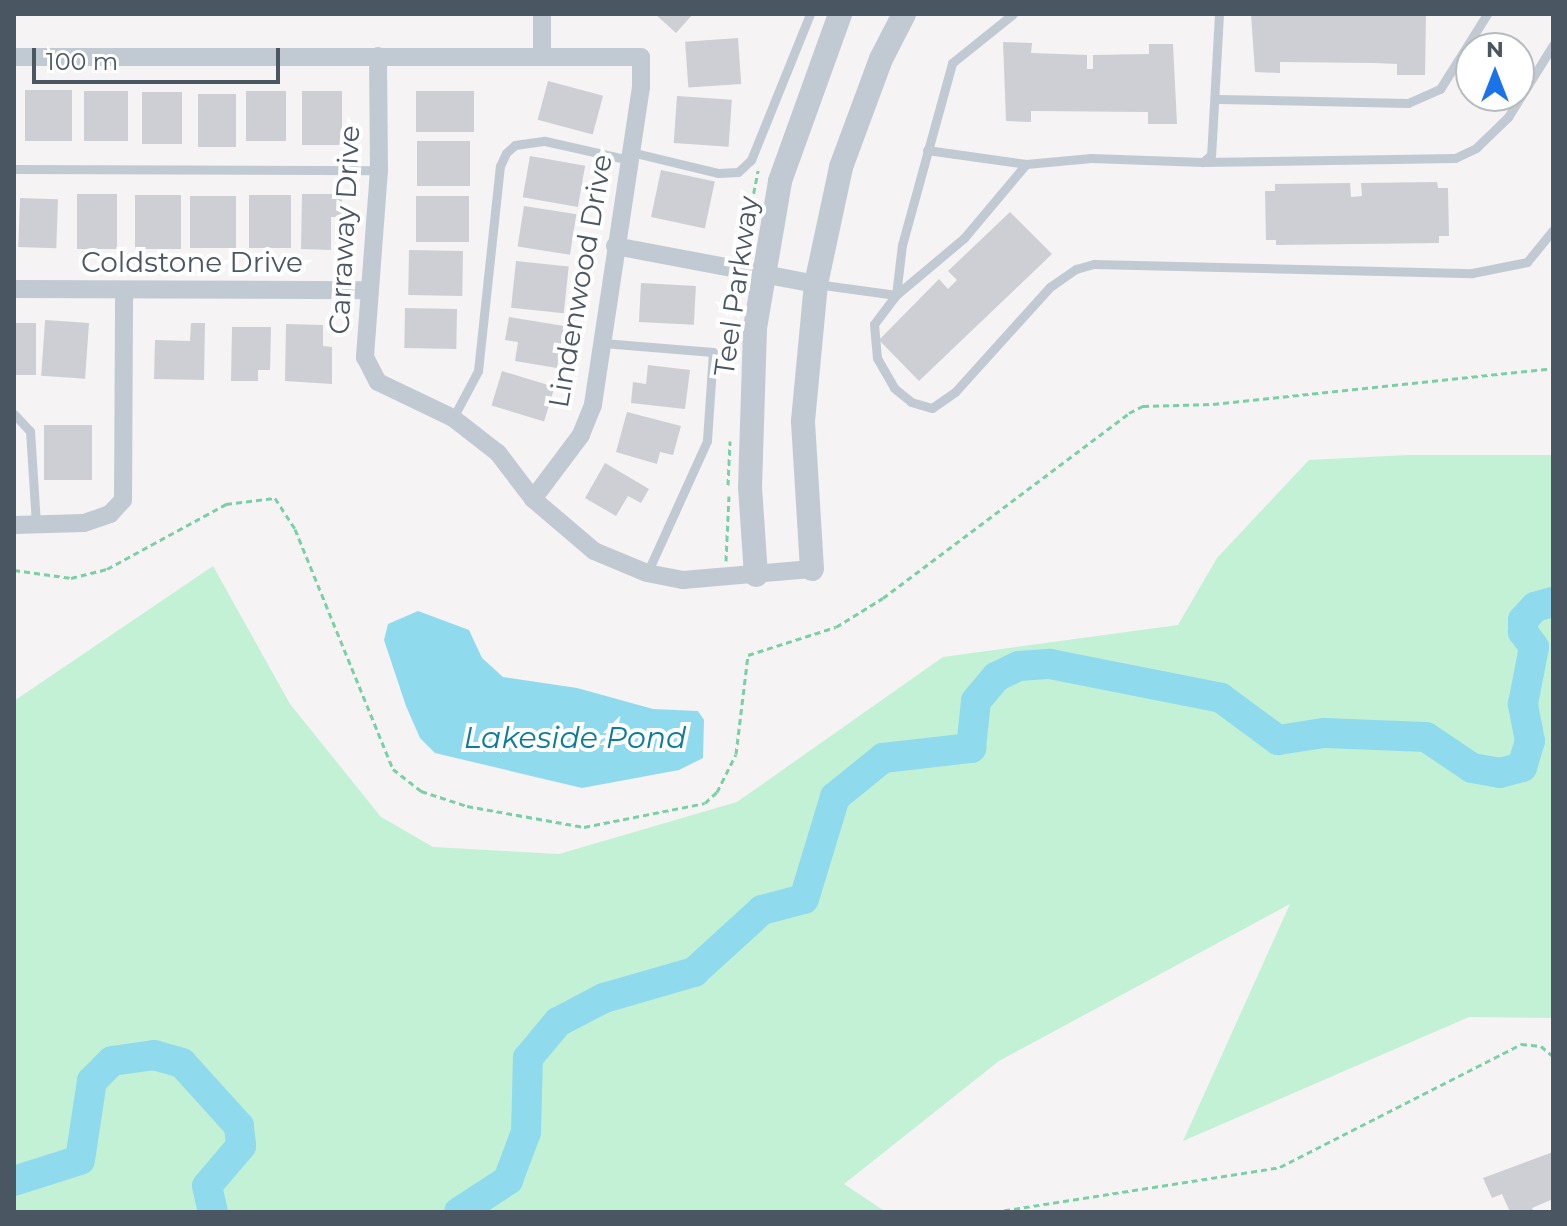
<!DOCTYPE html>
<html>
<head>
<meta charset="utf-8">
<style>
	body { margin:0 }
	#map { position:relative; width:1567px; height:1226px; overflow:hidden; background:#f5f3f3; font-family:Montserrat,sans-serif }
	div>[style] { position:absolute }
	[style*='--x'] { left:calc(var(--x)*1px); top:calc(var(--y)*1px); width:calc(var(--w)*1px); rotate:calc(var(--a)*1deg) }
	.green>* { inset:0; background:#c3f1d5 }
	.water>* { inset:0; background:#90daee }
	.river>* { height:30px; margin:-15px; padding:0 15px; transform-origin:15px; border-radius:15px; background:#90daee }
	.building>* { inset:0; background:#cdcfd5; transform-origin:0 0 }
	.path>* { height:3px; margin-top:-1.5px; transform-origin:0; background:repeating-linear-gradient(90deg,#7ad0a6 0 6px,transparent 0 10px) }
	.service>* { height:9px; margin:-4.5px; padding:0 4.5px; transform-origin:4.5px; border-radius:4.5px; background:#c1cad2 }
	.minor>* { height:18px; margin:-9px; padding:0 9px; transform-origin:9px; border-radius:9px; background:#c1cad2 }
	.tertiary>* { height:24px; margin:-12px; padding:0 12px; transform-origin:12px; border-radius:12px; background:#c1cad2 }
	span { translate:-50% -50%; white-space:nowrap; text-align:center; line-height:1.15; -webkit-text-stroke:8px #fff; paint-order:stroke }
	.street-label { font-size:28px; color:#4a5661 }
	.water-label { font-size:30px; color:#0c7c9b; font-style:italic }
	.frame { position:absolute; inset:0; border:16px solid #4a5661; pointer-events:none }
	.north { position:absolute; left:1455px; top:32px; width:80px; height:80px; box-sizing:border-box; background:#fff; border:2px solid #b7bbc0; border-radius:50%; rotate:0deg; font-size:22px; font-weight:700; line-height:32px; text-align:center; color:#4a5661 }
	.north::after { content:''; display:block; margin:auto; width:28px; height:36px; background:#1a73e8; clip-path:polygon(50% 0,100% 100%,50% 72%,0 100%) }
	.scale { position:absolute; left:32px; top:48px; width:248px; height:36px; box-sizing:border-box; border:4px solid #4a5661; border-top:0; padding-left:10px; font-size:24px; line-height:28px; white-space:nowrap; color:#4a5661; -webkit-text-stroke:6px #fff; paint-order:stroke }
</style>
</head>
<body>
<div id="map">
	<div class="green">
		<i style="clip-path:polygon(1408px 455px,1553px 455px,1553px 1018px,1469px 1017px,1183px 1141px,1290px 904px,999px 1061px,844px 1184px,886px 1212px,14px 1212px,14px 701px,213px 566px,290px 704px,381px 817px,433px 847px,559px 854px,737px 802px,943px 657px,1178px 625px,1217px 558px,1309px 460px)"></i>
	</div>
	<div class="water">
		<i style="clip-path:polygon(418px 611px,469px 630px,482px 658px,503px 677px,577px 688px,653px 709px,698px 711px,704px 720px,703px 758px,679px 770px,582px 788px,435px 753px,420px 738px,406px 706px,384px 640px,388px 624px)"></i>
	</div>
	<div class="river">
		<i style="--x:14;--y:1181;--w:69;--a:-17.7"></i>
		<i style="--x:80;--y:1160;--w:80;--a:-81.4"></i>
		<i style="--x:92;--y:1081;--w:28;--a:-45"></i>
		<i style="--x:112;--y:1061;--w:42;--a:-8.1"></i>
		<i style="--x:154;--y:1055;--w:29;--a:16"></i>
		<i style="--x:182;--y:1063;--w:85;--a:47.9"></i>
		<i style="--x:239;--y:1126;--w:20;--a:84"></i>
		<i style="--x:241;--y:1146;--w:52;--a:130.4"></i>
		<i style="--x:207;--y:1186;--w:27;--a:77"></i>
		<i style="--x:459;--y:1212;--w:59;--a:-33.1"></i>
		<i style="--x:508;--y:1180;--w:51;--a:-69.4"></i>
		<i style="--x:526;--y:1132;--w:74;--a:-88.5"></i>
		<i style="--x:528;--y:1058;--w:47;--a:-50.2"></i>
		<i style="--x:558;--y:1022;--w:52;--a:-27.6"></i>
		<i style="--x:604;--y:998;--w:94;--a:-16.1"></i>
		<i style="--x:694;--y:972;--w:92;--a:-42.4"></i>
		<i style="--x:762;--y:910;--w:43;--a:-14.7"></i>
		<i style="--x:804;--y:899;--w:107;--a:-73.1"></i>
		<i style="--x:835;--y:797;--w:62;--a:-39.1"></i>
		<i style="--x:883;--y:758;--w:89;--a:-6.5"></i>
		<i style="--x:971;--y:748;--w:47;--a:-83.9"></i>
		<i style="--x:976;--y:701;--w:31;--a:-50"></i>
		<i style="--x:996;--y:677;--w:25;--a:-26"></i>
		<i style="--x:1019;--y:666;--w:31;--a:-4"></i>
		<i style="--x:1050;--y:664;--w:174;--a:11.2"></i>
		<i style="--x:1221;--y:698;--w:71;--a:36.4"></i>
		<i style="--x:1278;--y:740;--w:47;--a:-8.7"></i>
		<i style="--x:1324;--y:733;--w:102;--a:2.2"></i>
		<i style="--x:1426;--y:737;--w:55;--a:34"></i>
		<i style="--x:1472;--y:768;--w:28;--a:10"></i>
		<i style="--x:1500;--y:773;--w:23;--a:-15"></i>
		<i style="--x:1522;--y:767;--w:27;--a:-73"></i>
		<i style="--x:1530;--y:741;--w:38;--a:-101"></i>
		<i style="--x:1523;--y:704;--w:58;--a:-79.1"></i>
		<i style="--x:1534;--y:647;--w:19;--a:-126"></i>
		<i style="--x:1523;--y:632;--w:12;--a:-90"></i>
		<i style="--x:1523;--y:620;--w:18;--a:-47"></i>
		<i style="--x:1535;--y:607;--w:19;--a:-16"></i>
	</div>
	<div class="building">
		<i style="clip-path:polygon(655px 14px,693px 14px,676px 33px)"></i>
		<i style="clip-path:polygon(1251px 14px,1426px 14px,1425px 75px,1397px 75px,1397px 64px,1374px 63px,1280px 62px,1280px 73px,1255px 72px)"></i>
		<i style="left:738px;top:38px;width:46px;height:53px;rotate:86deg"></i>
		<i style="clip-path:polygon(1003px 42px,1032px 43px,1031px 53px,1087px 55px,1087px 69px,1093px 69px,1093px 55px,1149px 54px,1149px 44px,1173px 44px,1177px 124px,1148px 124px,1148px 112px,1031px 111px,1031px 122px,1006px 121px)"></i>
		<i style="left:548px;top:81px;width:57px;height:40px;rotate:15deg"></i>
		<i style="left:25px;top:90px;width:47px;height:51px"></i>
		<i style="left:84px;top:91px;width:44px;height:50px"></i>
		<i style="left:246px;top:91px;width:40px;height:50px"></i>
		<i style="left:302px;top:91px;width:40px;height:54px"></i>
		<i style="left:416px;top:91px;width:58px;height:41px"></i>
		<i style="left:142px;top:92px;width:40px;height:52px"></i>
		<i style="left:198px;top:94px;width:38px;height:53px"></i>
		<i style="left:677px;top:96px;width:55px;height:47px;rotate:4deg"></i>
		<i style="left:417px;top:141px;width:53px;height:45px"></i>
		<i style="left:530px;top:156px;width:56px;height:42px;rotate:10deg"></i>
		<i style="left:661px;top:170px;width:55px;height:48px;rotate:12deg"></i>
		<i style="clip-path:polygon(1437px 182px,1438px 188px,1448px 188px,1449px 236px,1439px 236px,1439px 243px,1276px 245px,1276px 240px,1266px 240px,1265px 191px,1275px 191px,1275px 184px,1350px 183px,1351px 197px,1362px 196px,1361px 183px)"></i>
		<i style="left:77px;top:194px;width:40px;height:55px"></i>
		<i style="clip-path:polygon(302px 194px,342px 194px,342px 217px,331px 217px,331px 250px,301px 249px)"></i>
		<i style="left:135px;top:195px;width:46px;height:54px"></i>
		<i style="left:249px;top:195px;width:42px;height:53px"></i>
		<i style="left:190px;top:196px;width:46px;height:52px"></i>
		<i style="left:416px;top:196px;width:53px;height:46px"></i>
		<i style="left:20px;top:198px;width:38px;height:49px;rotate:2deg"></i>
		<i style="left:524px;top:206px;width:53px;height:41px;rotate:9deg"></i>
		<i style="clip-path:polygon(1010px 212px,1052px 254px,919px 381px,879px 340px,939px 279px,948px 289px,957px 280px,948px 271px)"></i>
		<i style="left:409px;top:250px;width:54px;height:45px;rotate:1deg"></i>
		<i style="left:516px;top:261px;width:53px;height:47px;rotate:6deg"></i>
		<i style="left:641px;top:283px;width:55px;height:39px;rotate:3deg"></i>
		<i style="left:405px;top:308px;width:52px;height:40px;rotate:1deg"></i>
		<i style="clip-path:polygon(509px 317px,564px 326px,557px 368px,515px 361px,518px 342px,505px 340px)"></i>
		<i style="left:14px;top:323px;width:22px;height:52px"></i>
		<i style="left:89px;top:323px;width:56px;height:44px;rotate:94deg"></i>
		<i style="clip-path:polygon(191px 323px,205px 323px,204px 380px,154px 379px,155px 340px,190px 341px)"></i>
		<i style="clip-path:polygon(286px 324px,323px 325px,323px 346px,332px 347px,332px 384px,285px 381px)"></i>
		<i style="clip-path:polygon(232px 327px,271px 327px,270px 370px,258px 370px,258px 381px,231px 381px)"></i>
		<i style="clip-path:polygon(648px 365px,690px 370px,685px 409px,631px 403px,633px 382px,646px 384px)"></i>
		<i style="left:502px;top:371px;width:55px;height:36px;rotate:17deg"></i>
		<i style="clip-path:polygon(627px 412px,681px 426px,673px 455px,660px 452px,657px 464px,616px 452px)"></i>
		<i style="left:44px;top:425px;width:48px;height:55px"></i>
		<i style="clip-path:polygon(605px 463px,649px 489px,641px 503px,628px 496px,616px 516px,585px 498px)"></i>
		<i style="clip-path:polygon(1553px 1152px,1553px 1199px,1532px 1208px,1534px 1212px,1510px 1212px,1502px 1194px,1492px 1198px,1483px 1178px)"></i>
	</div>
	<div class="path">
		<i style="--x:742;--y:252;--w:83;--a:-78.8"></i>
		<i style="--x:728;--y:485;--w:44;--a:-87.4"></i>
		<i style="--x:726;--y:561;--w:65;--a:-87.4"></i>
		<i style="--x:14;--y:570;--w:58;--a:8"></i>
		<i style="--x:71;--y:578;--w:37;--a:-14"></i>
		<i style="--x:107;--y:569;--w:136;--a:-28.6"></i>
		<i style="--x:226;--y:504;--w:49;--a:-7"></i>
		<i style="--x:275;--y:498;--w:37;--a:57"></i>
		<i style="--x:295;--y:529;--w:259;--a:67.8"></i>
		<i style="--x:393;--y:769;--w:36;--a:38"></i>
		<i style="--x:421;--y:791;--w:48;--a:18.1"></i>
		<i style="--x:467;--y:806;--w:119;--a:10.2"></i>
		<i style="--x:584;--y:827;--w:123;--a:-11.2"></i>
		<i style="--x:705;--y:803;--w:16;--a:-43"></i>
		<i style="--x:717;--y:792;--w:42;--a:-63.4"></i>
		<i style="--x:736;--y:754;--w:100;--a:-83.1"></i>
		<i style="--x:748;--y:655;--w:92;--a:-17.7"></i>
		<i style="--x:836;--y:627;--w:55;--a:-31.7"></i>
		<i style="--x:883;--y:598;--w:308;--a:-36.9"></i>
		<i style="--x:1129;--y:413;--w:16;--a:-27"></i>
		<i style="--x:1143;--y:406;--w:70;--a:-1.6"></i>
		<i style="--x:1213;--y:404;--w:342;--a:-6"></i>
		<i style="--x:994;--y:1212;--w:290;--a:-8.9"></i>
		<i style="--x:1280;--y:1167;--w:271;--a:-27"></i>
		<i style="--x:1521;--y:1044;--w:20;--a:6"></i>
		<i style="--x:1541;--y:1046;--w:16;--a:40"></i>
	</div>
	<div class="service">
		<i style="--x:1219;--y:14;--w:141;--a:93.2"></i>
		<i style="--x:1211;--y:155;--w:11;--a:139"></i>
		<i style="--x:1203;--y:162;--w:112;--a:-178"></i>
		<i style="--x:1091;--y:158;--w:65;--a:174.7"></i>
		<i style="--x:1026;--y:164;--w:97;--a:130"></i>
		<i style="--x:964;--y:238;--w:89;--a:140"></i>
		<i style="--x:896;--y:295;--w:36;--a:127"></i>
		<i style="--x:874;--y:324;--w:34;--a:85"></i>
		<i style="--x:877;--y:358;--w:34;--a:60"></i>
		<i style="--x:894;--y:388;--w:22;--a:39"></i>
		<i style="--x:911;--y:402;--w:22;--a:16"></i>
		<i style="--x:932;--y:408;--w:28;--a:-35"></i>
		<i style="--x:955;--y:392;--w:142;--a:-47.9"></i>
		<i style="--x:1050;--y:287;--w:32;--a:-35"></i>
		<i style="--x:1076;--y:269;--w:19;--a:-16"></i>
		<i style="--x:1094;--y:264;--w:378;--a:1.4"></i>
		<i style="--x:1472;--y:273;--w:56;--a:-11.3"></i>
		<i style="--x:1527;--y:262;--w:41;--a:-50.9"></i>
		<i style="--x:1218;--y:99;--w:190;--a:1.2"></i>
		<i style="--x:1408;--y:103;--w:35;--a:-24"></i>
		<i style="--x:1440;--y:89;--w:89;--a:-57.9"></i>
		<i style="--x:927;--y:150;--w:100;--a:8"></i>
		<i style="--x:631;--y:152;--w:89;--a:13.6"></i>
		<i style="--x:718;--y:173;--w:20;--a:-3"></i>
		<i style="--x:738;--y:172;--w:18;--a:-43"></i>
		<i style="--x:751;--y:160;--w:157;--a:-68"></i>
		<i style="--x:1203;--y:162;--w:252;--a:-0.9"></i>
		<i style="--x:1455;--y:158;--w:23;--a:-25"></i>
		<i style="--x:1476;--y:148;--w:45;--a:-44.1"></i>
		<i style="--x:1508;--y:117;--w:85;--a:-58"></i>
		<i style="--x:14;--y:169;--w:365;--a:0.2"></i>
		<i style="--x:816;--y:284;--w:81;--a:7.8"></i>
		<i style="--x:896;--y:295;--w:50;--a:-83.2"></i>
		<i style="--x:902;--y:245;--w:189;--a:-74.6"></i>
		<i style="--x:952;--y:63;--w:78;--a:-38.8"></i>
		<i style="--x:603;--y:343;--w:110;--a:4.7"></i>
		<i style="--x:713;--y:352;--w:89;--a:93.9"></i>
		<i style="--x:707;--y:441;--w:145;--a:114.4"></i>
		<i style="--x:14;--y:414;--w:23;--a:47"></i>
		<i style="--x:30;--y:431;--w:94;--a:86.3"></i>
		<i style="--x:453;--y:418;--w:53;--a:-62"></i>
		<i style="--x:478;--y:371;--w:206;--a:-83.9"></i>
		<i style="--x:500;--y:166;--w:14;--a:-65"></i>
		<i style="--x:506;--y:153;--w:12;--a:-42"></i>
		<i style="--x:515;--y:145;--w:30;--a:-8"></i>
		<i style="--x:545;--y:141;--w:86;--a:12.7"></i>
	</div>
	<div class="minor">
		<i style="--x:378;--y:56;--w:114;--a:89.5"></i>
		<i style="--x:379;--y:170;--w:188;--a:94.3"></i>
		<i style="--x:365;--y:357;--w:28;--a:63"></i>
		<i style="--x:378;--y:382;--w:83;--a:25.6"></i>
		<i style="--x:453;--y:418;--w:57;--a:37.9"></i>
		<i style="--x:498;--y:453;--w:58;--a:52.7"></i>
		<i style="--x:533;--y:499;--w:80;--a:40.4"></i>
		<i style="--x:594;--y:551;--w:57;--a:22.5"></i>
		<i style="--x:647;--y:573;--w:37;--a:11"></i>
		<i style="--x:683;--y:580;--w:129;--a:-4.9"></i>
		<i style="--x:14;--y:57;--w:627;--a:0"></i>
		<i style="--x:641;--y:57;--w:30;--a:90"></i>
		<i style="--x:641;--y:87;--w:322;--a:98.6"></i>
		<i style="--x:593;--y:405;--w:32;--a:112"></i>
		<i style="--x:581;--y:435;--w:80;--a:126.9"></i>
		<i style="--x:542;--y:57;--w:43;--a:-90"></i>
		<i style="--x:615;--y:246;--w:205;--a:10.7"></i>
		<i style="--x:14;--y:289;--w:355;--a:0.2"></i>
		<i style="--x:14;--y:525;--w:70;--a:-1.6"></i>
		<i style="--x:84;--y:523;--w:28;--a:-19"></i>
		<i style="--x:110;--y:514;--w:19;--a:-47"></i>
		<i style="--x:123;--y:500;--w:210;--a:-89.7"></i>
	</div>
	<div class="tertiary">
		<i style="--x:812;--y:569;--w:148;--a:-93.5"></i>
		<i style="--x:803;--y:421;--w:138;--a:-84.6"></i>
		<i style="--x:816;--y:284;--w:120;--a:-77.9"></i>
		<i style="--x:841;--y:167;--w:115;--a:-69.7"></i>
		<i style="--x:881;--y:59;--w:51;--a:-62.9"></i>
		<i style="--x:756;--y:575;--w:87;--a:-93.9"></i>
		<i style="--x:750;--y:488;--w:160;--a:-88.2"></i>
		<i style="--x:755;--y:328;--w:149;--a:-80.3"></i>
		<i style="--x:780;--y:181;--w:177;--a:-70.2"></i>
	</div>
	<div class="street-label">
		<span style="left:344px;top:230px;rotate:-87deg">Carraway Drive</span>
		<span style="left:192px;top:262px">Coldstone Drive</span>
		<span style="left:580px;top:281px;rotate:-80deg">Lindenwood Drive</span>
		<span style="left:736px;top:286px;rotate:-82deg">Teel Parkway</span>
	</div>
	<div class="water-label">
		<span style="left:575px;top:738px">Lakeside Pond</span>
	</div>
	<div class="frame"></div>
	<div class="north">N</div>
	<div class="scale">100 m</div>
</div>
</body>
</html>
